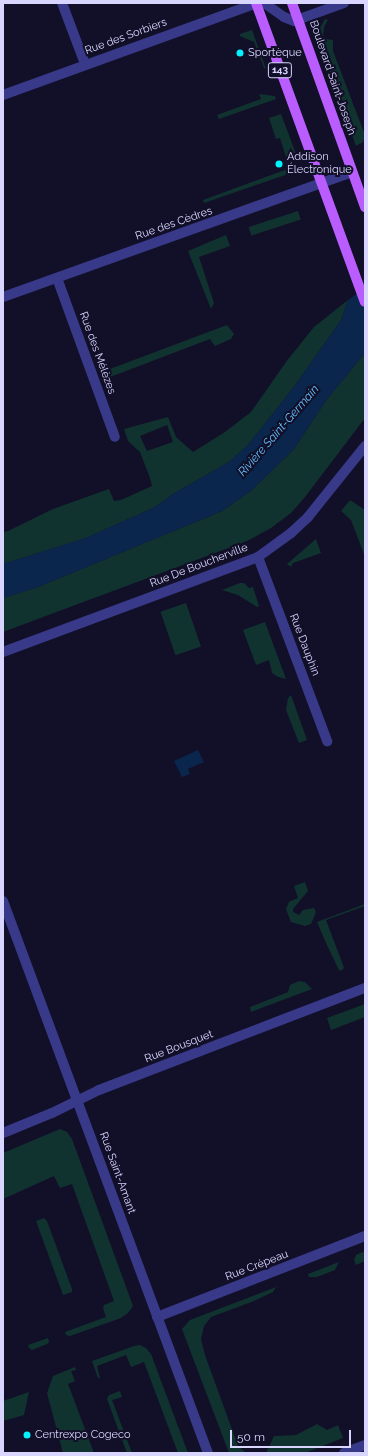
<!DOCTYPE html>
<html>
<head>
<meta charset="utf-8">
<style>
	body { margin:0 }
	#map { position:relative; width:368px; height:1456px; overflow:hidden; background:#120f28; font-family:Raleway,sans-serif }
	div>[style] { position:absolute }
	[style*='--x'] { left:calc(var(--x)*1px); top:calc(var(--y)*1px); width:calc(var(--w)*1px); rotate:calc(var(--a)*1deg) }
	.green>* { inset:0; background:#113330; transform-origin:0 0 }
	.water>* { inset:0; background:#0a264c }
	.minor>* { height:10px; margin:-5px; padding:0 5px; transform-origin:5px; border-radius:5px; background:#383989 }
	.tertiary>* { height:10px; margin:-5px; padding:0 5px; transform-origin:5px; border-radius:5px; background:#383989 }
	.primary>* { height:10px; margin:-5px; padding:0 5px; transform-origin:5px; border-radius:5px; background:#ba5dff }
	.dots>* { width:11px; height:11px; translate:-50% -50%; box-sizing:border-box; border:2px solid #120f28; border-radius:50% }
	span { translate:-50% -50%; white-space:nowrap; text-align:center; line-height:1.15; -webkit-text-stroke:4px #120f28; paint-order:stroke }
	.shield-label span { padding:1px 3px; background:#120f28; border:1px solid; border-radius:3px; -webkit-text-stroke-width:0 }
	.shield-label { font-size:10px; color:#d8d6ff; font-weight:700 }
	.street-label { font-size:11px; color:#d8d6ff }
	.poi-label { font-size:11px; color:#d8d6ff }
	.left { translate:0 -50%; text-align:left }
	.water-label { font-size:12px; color:#64c0ff; font-style:italic }
	.frame { position:absolute; inset:0; border:4px solid #d8d6ff; pointer-events:none }
	.scale { position:absolute; left:230px; top:1430px; width:121px; height:18px; box-sizing:border-box; border:2px solid #d8d6ff; border-top:0; padding-left:5px; font-size:12px; line-height:14px; white-space:nowrap; color:#d8d6ff; -webkit-text-stroke:3px #120f28; paint-order:stroke }
</style>
</head>
<body>
<div id="map">
	<div class="green">
		<i style="clip-path:polygon(325px 19px,328px 20px,324px 27px,323px 37px,327px 39px,333px 40px,333px 51px,365px 135px,363px 142px,356px 146px,316px 35px)"></i>
		<i style="clip-path:polygon(252px 30px,266px 69px,264px 68px,254px 42px,240px 36px,240px 34px)"></i>
		<i style="clip-path:polygon(259px 94px,275px 96px,276px 99px,219px 119px,217px 115px,261px 99px)"></i>
		<i style="clip-path:polygon(281px 114px,296px 154px,286px 157px,280px 138px,276px 139px,269px 118px)"></i>
		<i style="clip-path:polygon(285px 170px,288px 174px,204px 203px,203px 200px)"></i>
		<i style="left:298px;top:211px;width:9px;height:52px;rotate:72deg"></i>
		<i style="clip-path:polygon(226px 235px,230px 246px,199px 257px,214px 303px,211px 309px,188px 251px)"></i>
		<i style="clip-path:polygon(evenodd,348px 300px,341px 320px,296px 384px,248px 445px,229px 462px,173px 494px,155px 507px,86px 538px,3px 564px,3px 529px,4px 532px,8px 531px,53px 509px,109px 489px,114px 501px,121px 500px,152px 486px,150px 478px,140px 452px,128px 441px,124px 429px,168px 417px,176px 437px,193px 452px,225px 432px,251px 412px,286px 362px,314px 327px,348px 300px,167px 425px,173px 442px,147px 451px,140px 436px,167px 425px)"></i>
		<i style="clip-path:polygon(227px 325px,234px 334px,231px 339px,215px 346px,210px 339px,105px 379px,102px 372px)"></i>
		<i style="clip-path:polygon(365px 353px,365px 418px,305px 497px,291px 513px,271px 528px,247px 541px,3px 632px,3px 598px,38px 587px,222px 511px,252px 490px,294px 449px,327px 399px)"></i>
		<i style="clip-path:polygon(350px 500px,365px 510px,365px 557px,351px 520px,341px 511px)"></i>
		<i style="clip-path:polygon(316px 539px,321px 553px,293px 563px,291px 567px,287px 564px)"></i>
		<i style="clip-path:polygon(240px 583px,244px 583px,249px 588px,253px 587px,259px 606px,257px 607px,238px 595px,222px 590px)"></i>
		<i style="left:186px;top:603px;width:46px;height:27px;rotate:71deg"></i>
		<i style="clip-path:polygon(265px 622px,286px 679px,278px 677px,272px 673px,269px 660px,256px 665px,243px 630px)"></i>
		<i style="clip-path:polygon(291px 695px,307px 740px,299px 743px,286px 710px,288px 698px)"></i>
		<i style="clip-path:polygon(305px 882px,308px 891px,293px 909px,293px 912px,299px 915px,303px 910px,314px 908px,316px 912px,311px 924px,305px 926px,291px 922px,286px 909px,289px 902px,298px 898px,294px 886px)"></i>
		<i style="clip-path:polygon(365px 904px,365px 906px,326px 920px,343px 965px,344px 968px,341px 971px,339px 970px,326px 943px,317px 922px)"></i>
		<i style="clip-path:polygon(299px 981px,305px 982px,312px 989px,251px 1012px,250px 1007px,288px 992px,290px 985px)"></i>
		<i style="clip-path:polygon(365px 1004px,365px 1017px,331px 1030px,327px 1018px)"></i>
		<i style="clip-path:polygon(60px 1129px,67px 1132px,72px 1139px,133px 1306px,128px 1313px,121px 1318px,70px 1336px,66px 1335px,65px 1332px,106px 1317px,103px 1308px,104px 1305px,114px 1301px,72px 1184px,60px 1188px,54px 1176px,3px 1199px,3px 1153px)"></i>
		<i style="clip-path:polygon(44px 1218px,47px 1221px,72px 1289px,72px 1292px,63px 1295px,36px 1221px)"></i>
		<i style="clip-path:polygon(365px 1251px,365px 1261px,356px 1265px,354px 1260px,356px 1255px)"></i>
		<i style="clip-path:polygon(339px 1262px,335px 1270px,317px 1277px,309px 1277px,308px 1274px)"></i>
		<i style="clip-path:polygon(276px 1287px,273px 1292px,254px 1301px,211px 1317px,204px 1326px,201px 1339px,205px 1355px,238px 1446px,246px 1453px,229px 1453px,182px 1329px,190px 1320px)"></i>
		<i style="clip-path:polygon(48px 1338px,49px 1342px,47px 1344px,32px 1350px,29px 1348px,28px 1345px)"></i>
		<i style="clip-path:polygon(140px 1345px,146px 1348px,151px 1354px,188px 1453px,178px 1453px,144px 1362px,131px 1367px,126px 1355px,97px 1366px,100px 1378px,98px 1378px,92px 1361px,134px 1346px)"></i>
		<i style="clip-path:polygon(75px 1367px,76px 1370px,71px 1371px,75px 1381px,68px 1384px,94px 1453px,63px 1453px,47px 1393px,53px 1376px)"></i>
		<i style="clip-path:polygon(120px 1391px,122px 1397px,112px 1400px,132px 1453px,127px 1453px,107px 1399px,109px 1395px)"></i>
		<i style="clip-path:polygon(29px 1392px,24px 1415px,3px 1421px,3px 1401px)"></i>
		<i style="clip-path:polygon(317px 1424px,327px 1430px,338px 1425px,343px 1438px,305px 1453px,266px 1453px,274px 1436px,296px 1435px)"></i>
	</div>
	<div class="water">
		<i style="clip-path:polygon(365px 288px,365px 353px,327px 399px,294px 449px,252px 490px,222px 511px,38px 587px,3px 598px,3px 564px,86px 538px,155px 507px,173px 494px,229px 462px,248px 445px,296px 384px,341px 320px,348px 300px)"></i>
		<i style="clip-path:polygon(198px 750px,204px 762px,188px 769px,190px 774px,182px 777px,174px 761px)"></i>
	</div>
	<div class="minor">
		<i style="--x:62;--y:3;--w:65;--a:69.3"></i>
		<i style="--x:264;--y:3;--w:24;--a:35"></i>
		<i style="--x:284;--y:17;--w:11;--a:22"></i>
		<i style="--x:294;--y:21;--w:53;--a:-19.8"></i>
		<i style="--x:3;--y:95;--w:270;--a:-19.9"></i>
		<i style="--x:57;--y:278;--w:169;--a:70"></i>
		<i style="--x:3;--y:297;--w:371;--a:-19.7"></i>
		<i style="--x:258;--y:557;--w:197;--a:69.4"></i>
		<i style="--x:3;--y:901;--w:589;--a:69.63"></i>
		<i style="--x:3;--y:1133;--w:53;--a:-22.2"></i>
		<i style="--x:52;--y:1113;--w:52;--a:-26.1"></i>
		<i style="--x:99;--y:1090;--w:285;--a:-21"></i>
		<i style="--x:157;--y:1317;--w:223;--a:-21.3"></i>
		<i style="--x:344;--y:1453;--w:22;--a:-21"></i>
	</div>
	<div class="tertiary">
		<i style="--x:3;--y:652;--w:272;--a:-20.4"></i>
		<i style="--x:258;--y:557;--w:41;--a:-36"></i>
		<i style="--x:291;--y:533;--w:23;--a:-43"></i>
		<i style="--x:308;--y:517;--w:91;--a:-51.2"></i>
	</div>
	<div class="primary">
		<i style="--x:256;--y:3;--w:318;--a:70"></i>
		<i style="--x:292;--y:3;--w:217;--a:70.3"></i>
	</div>
	<div class="dots">
		<i style="left:240px;top:53px;background:#02f4ff"></i>
		<i style="left:279px;top:164px;background:#02f4ff"></i>
		<i style="left:27px;top:1435px;background:#02f4ff"></i>
	</div>
	<div class="shield-label">
		<span style="left:280px;top:70px">143</span>
	</div>
	<div class="street-label">
		<span style="left:126px;top:37px;rotate:-20deg">Rue des Sorbiers</span>
		<span style="left:332px;top:78px;rotate:71deg">Boulevard Saint-Joseph</span>
		<span style="left:174px;top:224px;rotate:-19deg">Rue des Cèdres</span>
		<span style="left:97px;top:353px;rotate:70deg">Rue des Mélèzes</span>
		<span style="left:199px;top:566px;rotate:-21deg">Rue De Boucherville</span>
		<span style="left:304px;top:645px;rotate:69deg">Rue Dauphin</span>
		<span style="left:179px;top:1047px;rotate:-21deg">Rue Bousquet</span>
		<span style="left:117px;top:1173px;rotate:70deg">Rue Saint-Amant</span>
		<span style="left:257px;top:1266px;rotate:-21deg">Rue Crépeau</span>
	</div>
	<div class="poi-label">
		<span class="left" style="left:248px;top:53px">Sportèque</span>
		<span class="left" style="left:287px;top:164px">Addison<br>Électronique</span>
		<span class="left" style="left:35px;top:1435px">Centrexpo Cogeco</span>
	</div>
	<div class="water-label">
		<span style="left:279px;top:431px;rotate:-49deg">Rivière Saint-Germain</span>
	</div>
	<div class="frame"></div>
	<div class="scale">50 m</div>
</div>
</body>
</html>
